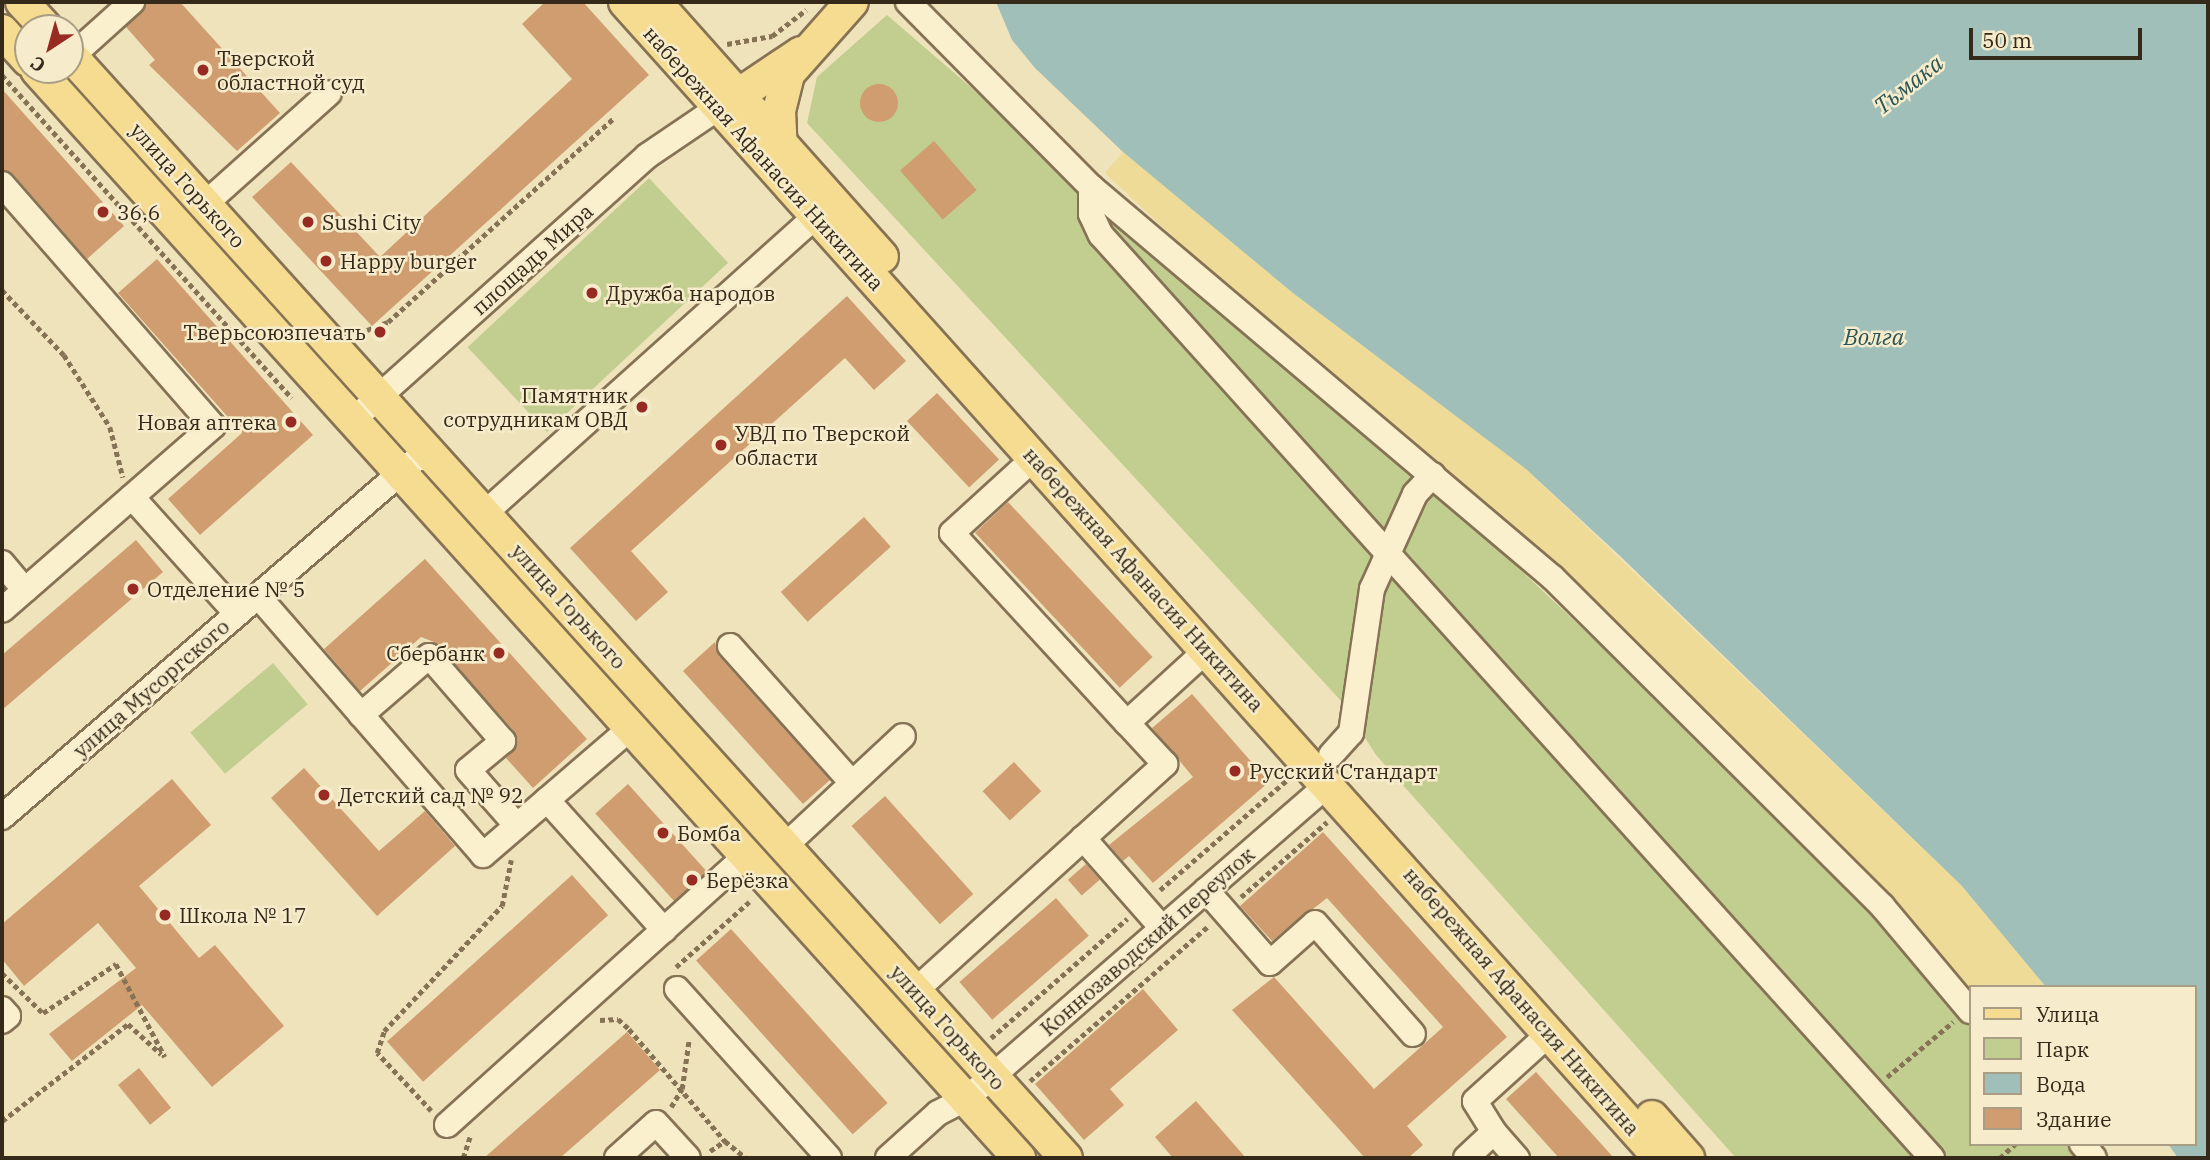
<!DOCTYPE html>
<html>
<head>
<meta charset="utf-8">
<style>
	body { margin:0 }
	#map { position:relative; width:2210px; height:1160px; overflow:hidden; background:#efe3bb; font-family:"IBM Plex Serif",serif }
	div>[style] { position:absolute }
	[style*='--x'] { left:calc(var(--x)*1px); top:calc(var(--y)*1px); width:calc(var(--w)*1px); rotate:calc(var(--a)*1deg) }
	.green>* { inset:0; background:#c2cd90; transform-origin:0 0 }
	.sand>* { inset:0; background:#eddb97 }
	.water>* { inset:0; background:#a0bfb8 }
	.building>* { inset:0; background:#cf9d70; transform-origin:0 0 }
	.round { border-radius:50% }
	.path>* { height:4.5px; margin-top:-2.25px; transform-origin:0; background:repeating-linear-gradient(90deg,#867255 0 5px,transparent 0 8.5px) }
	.roads { filter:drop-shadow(2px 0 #867255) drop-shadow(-2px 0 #867255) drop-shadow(0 2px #867255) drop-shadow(0 -2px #867255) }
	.minor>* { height:24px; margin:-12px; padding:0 12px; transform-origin:12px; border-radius:12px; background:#faf0ce }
	.major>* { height:32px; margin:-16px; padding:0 16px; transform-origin:16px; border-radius:16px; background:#f5dc90 }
	.dots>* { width:19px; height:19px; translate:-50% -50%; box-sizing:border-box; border:4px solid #f6eccb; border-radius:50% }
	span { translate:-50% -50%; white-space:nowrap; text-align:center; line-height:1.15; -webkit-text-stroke:5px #f6eccb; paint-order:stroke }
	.poi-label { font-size:21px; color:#35291a }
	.left { translate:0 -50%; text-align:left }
	.right { translate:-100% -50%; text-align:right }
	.street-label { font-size:21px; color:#35291a }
	.water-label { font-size:23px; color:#295555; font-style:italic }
	.frame { position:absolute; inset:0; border:4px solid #35291a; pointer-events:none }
	.legend { position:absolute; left:1969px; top:985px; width:228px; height:161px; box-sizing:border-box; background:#f6eccb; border:2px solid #a99e84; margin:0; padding:9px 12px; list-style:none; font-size:21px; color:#35291a }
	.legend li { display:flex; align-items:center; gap:14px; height:35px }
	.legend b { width:35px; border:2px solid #a99e84 }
	.north { position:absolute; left:14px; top:14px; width:70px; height:70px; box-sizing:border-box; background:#f6eccb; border:2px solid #a99e84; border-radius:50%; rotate:216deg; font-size:19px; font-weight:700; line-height:28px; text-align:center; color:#35291a }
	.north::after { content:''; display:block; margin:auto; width:24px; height:32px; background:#972a23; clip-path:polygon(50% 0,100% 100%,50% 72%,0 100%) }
	.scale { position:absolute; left:1969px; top:28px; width:173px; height:32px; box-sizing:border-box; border:4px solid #35291a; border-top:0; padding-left:9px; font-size:21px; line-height:24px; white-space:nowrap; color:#35291a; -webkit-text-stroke:5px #f6eccb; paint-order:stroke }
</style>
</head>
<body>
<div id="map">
	<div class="green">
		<i style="clip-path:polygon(887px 15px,1406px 462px,1880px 909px,1970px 1014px,1970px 1144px,2082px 1144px,2094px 1158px,1736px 1158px,1376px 755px,1343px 703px,807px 123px,817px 77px)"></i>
		<i style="left:649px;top:178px;width:116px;height:248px;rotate:47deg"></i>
		<i style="left:273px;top:663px;width:54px;height:108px;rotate:50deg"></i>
	</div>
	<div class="sand">
		<i style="clip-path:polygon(1123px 152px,1293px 293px,1526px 469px,1961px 885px,2046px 987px,1970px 987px,1970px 1003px,1885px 903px,1105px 173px)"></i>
	</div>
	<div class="water">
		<i style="clip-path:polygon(996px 2px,2208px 2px,2208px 1158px,2178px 1158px,2168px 1144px,2194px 1144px,2194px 987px,2046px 987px,1961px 885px,1620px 556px,1526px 469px,1293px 293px,1123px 152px,1035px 68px,1012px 40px)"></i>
	</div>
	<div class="building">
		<i style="clip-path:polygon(146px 2px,180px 2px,280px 113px,237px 151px,149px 65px,155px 60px,126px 27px)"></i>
		<i style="clip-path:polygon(545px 2px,583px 2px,649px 75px,372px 326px,252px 197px,291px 162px,380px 257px,572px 79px,522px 24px)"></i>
		<i class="round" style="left:860px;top:84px;width:38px;height:38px"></i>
		<i style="clip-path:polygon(2px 89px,124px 226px,87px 259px,13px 174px,2px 169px)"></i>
		<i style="left:934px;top:141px;width:65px;height:45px;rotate:49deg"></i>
		<i style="clip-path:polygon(157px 259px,313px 435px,200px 535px,168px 499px,242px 433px,118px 293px)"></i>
		<i style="clip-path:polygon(847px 296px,906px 361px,874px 390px,845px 358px,631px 551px,668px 592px,636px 621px,570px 548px)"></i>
		<i style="left:937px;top:393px;width:91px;height:41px;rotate:47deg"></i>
		<i style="left:1008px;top:502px;width:212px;height:45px;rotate:47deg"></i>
		<i style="left:864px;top:517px;width:40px;height:112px;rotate:48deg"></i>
		<i style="clip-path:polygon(136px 540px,163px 572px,2px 710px,2px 655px)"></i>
		<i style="clip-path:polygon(425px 559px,587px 739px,533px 788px,506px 758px,517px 745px,514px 731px,434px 642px,421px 637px,360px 691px,324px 649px)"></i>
		<i style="clip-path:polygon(715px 642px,719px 656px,830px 780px,803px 804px,683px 671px)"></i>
		<i style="clip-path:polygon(1192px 694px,1269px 782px,1153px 883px,1129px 856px,1123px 861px,1109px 845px,1193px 777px,1152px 728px)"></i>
		<i style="left:1014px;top:762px;width:40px;height:43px;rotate:47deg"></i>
		<i style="clip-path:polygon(304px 768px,379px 851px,425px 811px,455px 846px,377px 916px,271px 798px)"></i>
		<i style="clip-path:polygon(172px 779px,211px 825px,139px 886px,199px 958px,215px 945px,284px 1026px,212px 1087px,142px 1005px,72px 1061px,49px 1034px,136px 968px,98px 923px,24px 986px,2px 959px,2px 924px)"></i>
		<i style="left:628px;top:784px;width:118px;height:44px;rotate:48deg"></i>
		<i style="left:885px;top:796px;width:132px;height:45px;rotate:48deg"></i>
		<i style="clip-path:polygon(1323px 832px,1507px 1037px,1407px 1126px,1423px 1145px,1408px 1158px,1365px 1158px,1232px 1010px,1274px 977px,1374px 1089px,1443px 1027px,1327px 898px,1272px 941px,1240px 906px)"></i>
		<i style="left:1086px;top:864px;width:21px;height:24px;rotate:49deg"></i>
		<i style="left:572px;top:875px;width:54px;height:249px;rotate:48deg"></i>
		<i style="left:1056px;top:898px;width:50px;height:128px;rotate:49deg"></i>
		<i style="left:731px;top:929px;width:234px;height:47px;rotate:48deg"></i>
		<i style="clip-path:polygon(1143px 989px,1178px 1030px,1110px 1089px,1124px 1105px,1084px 1140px,1035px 1084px)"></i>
		<i style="clip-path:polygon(627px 1032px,660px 1070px,560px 1158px,484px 1158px)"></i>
		<i style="left:139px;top:1068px;width:51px;height:27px;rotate:51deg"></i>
		<i style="clip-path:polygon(1536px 1072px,1614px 1158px,1559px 1158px,1506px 1099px)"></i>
		<i style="clip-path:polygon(1196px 1101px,1246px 1158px,1173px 1158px,1155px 1137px)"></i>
	</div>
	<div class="path">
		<i style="--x:727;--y:44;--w:46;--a:-10.1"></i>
		<i style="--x:772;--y:36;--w:43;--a:-37.4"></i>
		<i style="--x:2;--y:75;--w:434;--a:48.1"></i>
		<i style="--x:2;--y:290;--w:90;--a:46.4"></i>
		<i style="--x:64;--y:355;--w:85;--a:57.4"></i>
		<i style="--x:110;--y:427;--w:52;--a:75.4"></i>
		<i style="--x:367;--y:330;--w:22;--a:-21"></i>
		<i style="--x:388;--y:322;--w:303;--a:-42.1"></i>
		<i style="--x:1160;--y:890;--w:169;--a:-40.9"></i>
		<i style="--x:1241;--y:897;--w:114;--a:-41.1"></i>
		<i style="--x:676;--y:967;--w:98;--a:-41.7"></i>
		<i style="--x:2;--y:973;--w:57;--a:44.3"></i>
		<i style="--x:43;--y:1013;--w:88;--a:-33.9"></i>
		<i style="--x:116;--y:964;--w:105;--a:62.2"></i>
		<i style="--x:600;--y:1020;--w:18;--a:-3"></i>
		<i style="--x:618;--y:1019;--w:15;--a:42"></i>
		<i style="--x:629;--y:1029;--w:148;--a:49.4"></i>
		<i style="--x:991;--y:1038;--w:181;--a:-41.2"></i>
		<i style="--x:1887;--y:1077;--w:86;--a:-39.8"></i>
		<i style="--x:1030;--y:1081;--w:236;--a:-41"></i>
		<i style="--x:671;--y:1107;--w:21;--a:-59"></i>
		<i style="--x:682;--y:1089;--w:50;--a:-82"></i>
		<i style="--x:431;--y:1111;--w:79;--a:-133"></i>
		<i style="--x:377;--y:1053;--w:23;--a:-72"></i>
		<i style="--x:384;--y:1031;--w:172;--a:-46.7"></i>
		<i style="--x:502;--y:906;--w:47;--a:-78.9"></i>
		<i style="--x:2;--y:1121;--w:159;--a:-37.6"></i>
		<i style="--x:128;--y:1024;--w:45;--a:42.3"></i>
		<i style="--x:710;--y:1151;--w:18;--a:-34"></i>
		<i style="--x:725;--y:1141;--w:27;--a:39"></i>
		<i style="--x:463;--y:1158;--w:22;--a:-72"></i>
		<i style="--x:2000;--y:1158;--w:21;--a:-43"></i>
	</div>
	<div class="roads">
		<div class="minor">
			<i style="--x:908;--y:2;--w:260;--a:45.3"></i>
			<i style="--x:1091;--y:187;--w:605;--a:40.24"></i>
			<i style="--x:1553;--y:578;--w:465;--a:44.9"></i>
			<i style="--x:1882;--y:906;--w:137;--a:50"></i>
			<i style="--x:72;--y:56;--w:81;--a:-42"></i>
			<i style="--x:2;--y:184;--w:321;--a:48.9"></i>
			<i style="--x:213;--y:426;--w:249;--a:138.9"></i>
			<i style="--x:1091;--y:187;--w:27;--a:90"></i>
			<i style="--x:1091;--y:214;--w:23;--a:65"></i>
			<i style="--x:1101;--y:235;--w:1242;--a:48"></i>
			<i style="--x:205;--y:204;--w:166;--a:-41.8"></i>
			<i style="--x:354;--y:419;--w:394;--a:-41.9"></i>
			<i style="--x:647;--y:156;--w:86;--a:-34.1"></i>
			<i style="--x:1034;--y:458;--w:111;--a:137.6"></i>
			<i style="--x:952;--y:533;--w:258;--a:47.4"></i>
			<i style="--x:132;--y:497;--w:157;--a:48.1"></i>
			<i style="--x:485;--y:513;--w:461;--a:-41.9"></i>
			<i style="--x:2;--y:563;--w:35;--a:50"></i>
			<i style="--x:25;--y:590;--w:30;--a:139"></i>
			<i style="--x:258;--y:596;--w:343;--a:49"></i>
			<i style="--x:483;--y:855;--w:196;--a:-40.7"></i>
			<i style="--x:730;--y:646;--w:183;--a:48.3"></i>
			<i style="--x:361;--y:715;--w:90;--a:-40.9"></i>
			<i style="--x:429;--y:656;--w:113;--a:49"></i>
			<i style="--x:503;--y:741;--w:45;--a:140.4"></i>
			<i style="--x:468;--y:770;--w:74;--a:48.8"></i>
			<i style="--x:1331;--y:755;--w:30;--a:-48"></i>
			<i style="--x:1351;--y:733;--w:146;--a:-81.7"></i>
			<i style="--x:1372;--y:589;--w:104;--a:-65.6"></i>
			<i style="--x:1415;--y:494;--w:26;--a:-47"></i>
			<i style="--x:547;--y:800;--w:175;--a:48"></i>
			<i style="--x:2;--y:817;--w:563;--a:-40.82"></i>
			<i style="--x:1083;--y:838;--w:120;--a:48.7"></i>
			<i style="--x:785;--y:846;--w:161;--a:-43"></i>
			<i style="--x:1206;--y:890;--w:97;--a:48.8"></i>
			<i style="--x:1270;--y:963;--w:60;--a:-41.6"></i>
			<i style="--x:1315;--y:923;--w:148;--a:48.6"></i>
			<i style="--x:677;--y:989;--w:227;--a:48"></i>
			<i style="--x:915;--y:991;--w:338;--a:-42.2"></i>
			<i style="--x:1165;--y:764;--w:56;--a:-132.8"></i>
			<i style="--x:1127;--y:723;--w:110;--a:-42.4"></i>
			<i style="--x:2;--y:1009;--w:9;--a:49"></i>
			<i style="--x:8;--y:1016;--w:8;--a:140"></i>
			<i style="--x:447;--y:1125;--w:404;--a:-42"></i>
			<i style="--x:1494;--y:1132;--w:36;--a:-122"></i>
			<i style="--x:1475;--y:1101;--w:101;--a:-42.2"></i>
			<i style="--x:2082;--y:1144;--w:18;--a:49"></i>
			<i style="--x:617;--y:1158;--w:52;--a:-41.9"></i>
			<i style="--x:656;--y:1123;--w:47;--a:47.6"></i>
			<i style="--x:888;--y:1158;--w:67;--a:-42"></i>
			<i style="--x:938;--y:1113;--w:31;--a:-27"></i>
			<i style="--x:966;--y:1099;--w:481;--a:-41"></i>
			<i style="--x:1466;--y:1158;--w:38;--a:-43"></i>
			<i style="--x:1494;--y:1132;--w:35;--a:49"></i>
		</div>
		<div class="major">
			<i style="--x:22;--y:2;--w:35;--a:47"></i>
			<i style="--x:625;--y:2;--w:1552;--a:48.16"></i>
			<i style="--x:655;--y:2;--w:341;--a:48.3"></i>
			<i style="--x:2;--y:31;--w:39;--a:48"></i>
			<i style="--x:70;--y:55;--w:1486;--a:47.92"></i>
			<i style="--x:37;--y:70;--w:1466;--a:47.93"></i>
			<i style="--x:722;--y:106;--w:95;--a:-33.9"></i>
			<i style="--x:781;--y:152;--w:41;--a:-92.8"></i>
			<i style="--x:779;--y:111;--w:38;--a:-76"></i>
			<i style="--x:788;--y:74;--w:96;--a:-48.4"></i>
			<i style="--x:1652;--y:1117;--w:55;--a:48.7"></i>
		</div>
	</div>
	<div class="dots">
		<i style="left:203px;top:70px;background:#972a23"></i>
		<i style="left:103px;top:212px;background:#972a23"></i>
		<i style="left:308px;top:222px;background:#972a23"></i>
		<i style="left:326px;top:261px;background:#972a23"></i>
		<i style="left:592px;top:293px;background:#972a23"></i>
		<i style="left:380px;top:332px;background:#972a23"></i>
		<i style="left:642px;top:407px;background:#972a23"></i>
		<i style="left:291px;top:422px;background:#972a23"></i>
		<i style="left:721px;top:445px;background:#972a23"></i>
		<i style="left:133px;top:589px;background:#972a23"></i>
		<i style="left:499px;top:653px;background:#972a23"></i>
		<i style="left:1235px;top:771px;background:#972a23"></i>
		<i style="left:324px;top:795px;background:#972a23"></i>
		<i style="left:663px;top:833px;background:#972a23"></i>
		<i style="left:692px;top:880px;background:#972a23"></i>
		<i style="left:165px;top:915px;background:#972a23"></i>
	</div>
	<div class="poi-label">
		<span class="left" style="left:217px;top:70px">Тверской<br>областной суд</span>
		<span class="left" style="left:117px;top:212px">36,6</span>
		<span class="left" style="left:322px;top:222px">Sushi City</span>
		<span class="left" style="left:340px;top:261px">Happy burger</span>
		<span class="left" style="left:606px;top:293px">Дружба народов</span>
		<span class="right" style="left:366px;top:332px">Тверьсоюзпечать</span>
		<span class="right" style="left:628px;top:407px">Памятник<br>сотрудникам ОВД</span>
		<span class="right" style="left:277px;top:422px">Новая аптека</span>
		<span class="left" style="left:735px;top:445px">УВД по Тверской<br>области</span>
		<span class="left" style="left:147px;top:589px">Отделение № 5</span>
		<span class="right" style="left:485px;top:653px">Сбербанк</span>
		<span class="left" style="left:1249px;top:771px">Русский Стандарт</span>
		<span class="left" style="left:338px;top:795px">Детский сад № 92</span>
		<span class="left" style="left:677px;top:833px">Бомба</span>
		<span class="left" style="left:706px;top:880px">Берёзка</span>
		<span class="left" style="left:179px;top:915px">Школа № 17</span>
	</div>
	<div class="street-label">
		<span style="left:764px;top:158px;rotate:48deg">набережная Афанасия Никитина</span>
		<span style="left:188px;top:185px;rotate:48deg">улица Горького</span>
		<span style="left:532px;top:259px;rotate:-42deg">площадь Мира</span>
		<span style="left:1144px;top:579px;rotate:48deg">набережная Афанасия Никитина</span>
		<span style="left:569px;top:606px;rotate:48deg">улица Горького</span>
		<span style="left:151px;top:688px;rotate:-41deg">улица Мусоргского</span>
		<span style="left:1147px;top:941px;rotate:-41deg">Коннозаводский переулок</span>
		<span style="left:1522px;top:1001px;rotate:49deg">набережная Афанасия Никитина</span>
		<span style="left:948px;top:1027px;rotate:48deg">улица Горького</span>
	</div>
	<div class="water-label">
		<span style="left:1908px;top:84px;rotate:-38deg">Тьмака</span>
		<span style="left:1874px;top:336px">Волга</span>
	</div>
	<div class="frame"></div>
	<ul class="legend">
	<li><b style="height:9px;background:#f5dc90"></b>Улица</li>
	<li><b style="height:19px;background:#c2cd90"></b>Парк</li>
	<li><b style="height:19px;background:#a0bfb8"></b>Вода</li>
	<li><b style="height:19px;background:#cf9d70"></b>Здание</li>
	</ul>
	<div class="north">С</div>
	<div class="scale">50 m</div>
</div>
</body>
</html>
